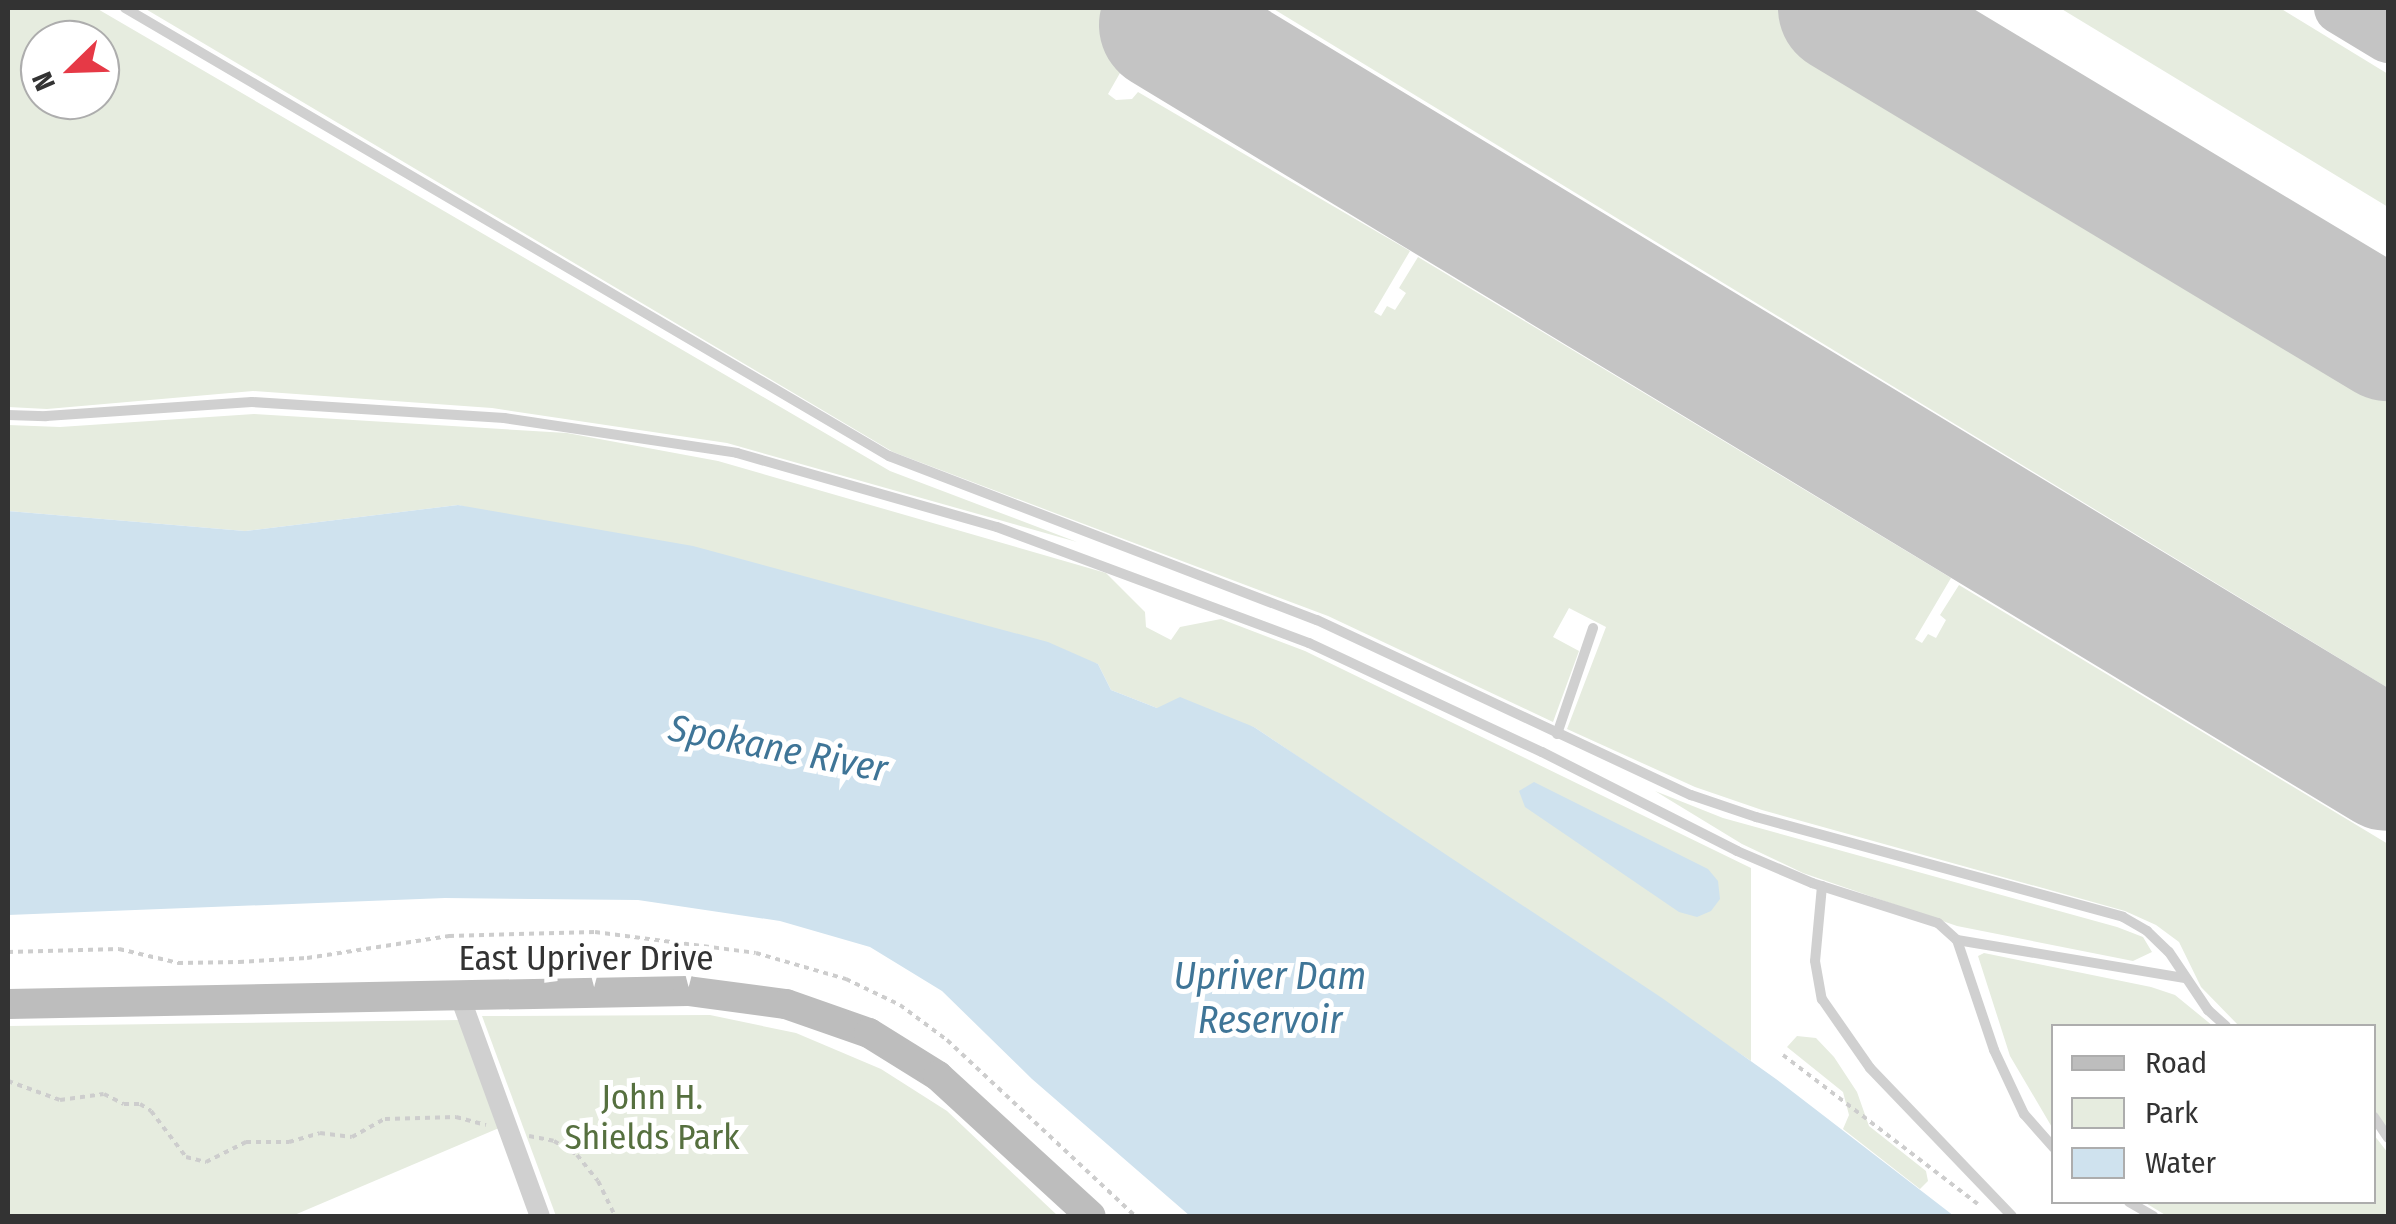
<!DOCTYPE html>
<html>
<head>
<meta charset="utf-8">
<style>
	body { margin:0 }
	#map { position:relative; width:2396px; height:1224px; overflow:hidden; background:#fff; font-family:"Fira Sans Condensed",sans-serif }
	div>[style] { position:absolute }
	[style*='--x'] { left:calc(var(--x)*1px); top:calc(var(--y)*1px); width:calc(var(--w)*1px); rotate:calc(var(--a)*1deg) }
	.green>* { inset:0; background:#e6ecdf }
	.water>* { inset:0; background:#cfe2ee }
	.taxiway>* { height:52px; margin:-26px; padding:0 26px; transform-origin:26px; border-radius:26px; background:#c4c4c4 }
	.runway>* { height:132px; margin:-66px; padding:0 66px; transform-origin:66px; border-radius:66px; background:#c4c4c4 }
	.path>* { height:4px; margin-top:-2px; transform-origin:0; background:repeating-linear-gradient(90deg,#cdcdcd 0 5px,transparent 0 10px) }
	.service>* { height:10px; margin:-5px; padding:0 5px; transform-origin:5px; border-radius:5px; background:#d0d0d0 }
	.minor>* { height:20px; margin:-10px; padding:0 10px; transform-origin:10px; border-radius:10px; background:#d0d0d0 }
	.secondary>* { height:30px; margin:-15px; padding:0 15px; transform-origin:15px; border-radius:15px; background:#bdbdbd }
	span { translate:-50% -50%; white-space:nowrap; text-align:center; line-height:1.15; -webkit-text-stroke:10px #fff; paint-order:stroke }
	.street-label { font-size:35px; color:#333 }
	.park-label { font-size:35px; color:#56703f }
	.water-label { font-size:38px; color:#3f7597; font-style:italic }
	.frame { position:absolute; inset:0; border:10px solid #333; pointer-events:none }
	.legend { position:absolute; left:2051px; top:1024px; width:325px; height:180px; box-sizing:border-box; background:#fff; border:2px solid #adadad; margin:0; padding:12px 18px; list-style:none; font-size:30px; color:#333 }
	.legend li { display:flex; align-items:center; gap:20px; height:50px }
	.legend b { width:50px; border:2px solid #adadad }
	.north { position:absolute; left:20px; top:20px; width:100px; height:100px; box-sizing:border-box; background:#fff; border:2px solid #adadad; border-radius:50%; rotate:247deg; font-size:28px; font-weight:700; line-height:40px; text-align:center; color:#333 }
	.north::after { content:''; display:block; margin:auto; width:35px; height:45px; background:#e63946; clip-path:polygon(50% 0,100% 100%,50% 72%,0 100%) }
</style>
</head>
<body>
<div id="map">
	<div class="green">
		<i style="clip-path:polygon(evenodd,8px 8px,96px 8px,890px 471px,1077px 542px,727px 443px,492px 408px,253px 391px,47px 409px,8px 407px,8px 8px,40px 40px,100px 40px,100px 100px,40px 100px,40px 40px)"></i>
		<i style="clip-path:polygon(144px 8px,1105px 8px,1144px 31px,1108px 94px,1116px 100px,1132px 99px,1138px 92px,1410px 251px,1374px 312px,1381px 316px,1387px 306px,1395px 310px,1406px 293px,1399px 288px,1418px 257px,1951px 578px,1915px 639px,1922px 643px,1928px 634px,1936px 638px,1946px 620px,1940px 615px,1959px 585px,2388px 844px,2388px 1130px,2374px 1111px,2374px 1026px,2239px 1026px,2201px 987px,2179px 942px,2156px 925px,2125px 911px,1762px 810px,1695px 787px,1567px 729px,1606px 627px,1569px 608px,1553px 637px,1579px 651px,1553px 722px,1328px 616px,893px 452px)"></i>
		<i style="clip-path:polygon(1272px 8px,1933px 8px,2388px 283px,2388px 688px)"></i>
		<i style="clip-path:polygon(2060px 8px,2280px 8px,2388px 74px,2388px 207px)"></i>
		<i style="clip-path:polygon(254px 414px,567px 433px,718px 461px,1106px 573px,1145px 612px,1146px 627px,1171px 640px,1180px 627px,1221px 619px,1305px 651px,1751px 868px,1751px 1061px,1254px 727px,1157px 708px,1111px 690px,1098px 664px,458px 505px,245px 531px,8px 511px,8px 425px,60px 427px)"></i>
		<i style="clip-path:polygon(1655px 791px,1723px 818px,2117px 927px,2143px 937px,2152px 952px,2133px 961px,1957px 926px,1803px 873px,1742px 844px)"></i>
		<i style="clip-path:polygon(1984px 953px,2151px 987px,2175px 995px,2213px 1026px,2054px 1026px,2053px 1129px,2010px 1056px,1978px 956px)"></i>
		<i style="clip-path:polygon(710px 1015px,796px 1033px,881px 1069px,947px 1111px,1058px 1216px,556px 1216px,482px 1016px)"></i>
		<i style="clip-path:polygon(460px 1020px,499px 1128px,292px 1216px,8px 1216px,8px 1026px)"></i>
		<i style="clip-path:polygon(1797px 1036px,1816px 1038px,1834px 1057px,1857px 1092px,1869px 1126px,1926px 1171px,1928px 1181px,1920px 1189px,1843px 1129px,1849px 1115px,1843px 1092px,1787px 1047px)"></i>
		<i style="clip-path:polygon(2374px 1135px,2388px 1153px,2388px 1216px,2167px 1216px,2144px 1202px,2374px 1202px)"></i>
	</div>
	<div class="water">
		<i style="clip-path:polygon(458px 505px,693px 546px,1048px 642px,1098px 664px,1111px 690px,1157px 708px,1180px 697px,1254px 727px,1662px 998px,1776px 1079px,1954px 1216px,1190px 1216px,1032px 1079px,942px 991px,870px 947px,780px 921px,638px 900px,445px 898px,8px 915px,8px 511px,245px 531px)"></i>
		<i style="clip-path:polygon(1534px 782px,1708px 869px,1718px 881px,1720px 899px,1711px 911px,1697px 917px,1679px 912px,1525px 807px,1519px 791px)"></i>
	</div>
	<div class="taxiway">
		<i style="--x:1228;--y:8;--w:78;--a:68.1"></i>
		<i style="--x:2340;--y:8;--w:56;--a:31.1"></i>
	</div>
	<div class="runway">
		<i style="--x:1844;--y:8;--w:635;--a:31.01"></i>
		<i style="--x:1165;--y:25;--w:1429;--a:31.18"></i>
	</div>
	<div class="path">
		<i style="--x:8;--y:952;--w:111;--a:-1.5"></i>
		<i style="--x:119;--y:949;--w:61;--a:13.3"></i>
		<i style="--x:178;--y:963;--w:61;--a:-0.9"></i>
		<i style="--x:239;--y:962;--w:68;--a:-3.4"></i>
		<i style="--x:307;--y:958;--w:144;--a:-8.8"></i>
		<i style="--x:449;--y:936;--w:146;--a:-1.6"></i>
		<i style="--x:595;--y:932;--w:162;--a:7.4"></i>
		<i style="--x:756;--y:953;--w:94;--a:16.1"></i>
		<i style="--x:846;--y:979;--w:60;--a:25.7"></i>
		<i style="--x:900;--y:1005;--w:59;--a:36.7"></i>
		<i style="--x:947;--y:1040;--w:258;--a:43.1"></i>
		<i style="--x:1783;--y:1055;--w:245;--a:37.4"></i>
		<i style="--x:8;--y:1081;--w:55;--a:20.1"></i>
		<i style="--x:60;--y:1100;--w:44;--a:-7.8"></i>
		<i style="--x:104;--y:1094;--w:22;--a:27"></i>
		<i style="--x:124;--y:1104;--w:16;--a:0"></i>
		<i style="--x:140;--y:1104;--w:13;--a:32"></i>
		<i style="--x:151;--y:1111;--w:58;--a:52.7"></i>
		<i style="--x:186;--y:1157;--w:21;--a:14"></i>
		<i style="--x:206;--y:1162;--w:45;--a:-26.6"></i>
		<i style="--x:246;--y:1142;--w:43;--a:0"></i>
		<i style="--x:289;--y:1142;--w:32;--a:-16"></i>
		<i style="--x:320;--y:1133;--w:32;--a:7"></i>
		<i style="--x:352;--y:1137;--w:38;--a:-29"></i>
		<i style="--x:385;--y:1119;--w:71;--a:-1.6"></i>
		<i style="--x:456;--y:1117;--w:31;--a:15"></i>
		<i style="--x:529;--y:1136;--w:25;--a:11"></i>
		<i style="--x:554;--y:1141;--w:27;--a:31"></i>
		<i style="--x:577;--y:1155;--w:33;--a:51"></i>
		<i style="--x:598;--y:1181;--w:39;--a:64"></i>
	</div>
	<div class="service">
		<i style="--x:125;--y:8;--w:886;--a:30.39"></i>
		<i style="--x:889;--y:456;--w:458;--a:21"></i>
		<i style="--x:1317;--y:620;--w:413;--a:25.1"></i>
		<i style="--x:1691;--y:795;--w:69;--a:18.7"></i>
		<i style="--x:1756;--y:817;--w:380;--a:15.2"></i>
		<i style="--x:2123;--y:917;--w:28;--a:30"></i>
		<i style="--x:2147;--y:931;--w:30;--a:44"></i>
		<i style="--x:2169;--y:952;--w:70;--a:56.1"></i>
		<i style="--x:2208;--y:1010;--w:24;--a:42"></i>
		<i style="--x:8;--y:415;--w:38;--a:2"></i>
		<i style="--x:46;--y:416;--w:206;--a:-3.9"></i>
		<i style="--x:252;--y:402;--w:253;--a:3.6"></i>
		<i style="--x:504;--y:418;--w:236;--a:8.5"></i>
		<i style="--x:737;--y:453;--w:270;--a:15.9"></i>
		<i style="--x:997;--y:527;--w:333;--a:20.4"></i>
		<i style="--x:1309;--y:643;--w:257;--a:25.1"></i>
		<i style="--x:1542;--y:752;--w:219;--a:26.9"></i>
		<i style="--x:1737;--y:851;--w:82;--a:23.1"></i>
		<i style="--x:1812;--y:883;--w:132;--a:17.6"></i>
		<i style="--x:1938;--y:923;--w:25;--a:42"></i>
		<i style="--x:1957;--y:940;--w:116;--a:71.4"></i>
		<i style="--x:1994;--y:1050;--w:71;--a:64.9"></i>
		<i style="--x:2024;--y:1114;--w:45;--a:48.6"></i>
		<i style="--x:1557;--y:734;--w:112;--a:-71.2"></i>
		<i style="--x:1822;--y:886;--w:75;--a:95.3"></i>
		<i style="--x:1815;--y:961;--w:39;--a:80"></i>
		<i style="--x:1822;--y:999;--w:84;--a:55.2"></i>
		<i style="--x:1870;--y:1068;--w:205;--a:46.2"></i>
		<i style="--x:1957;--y:940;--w:231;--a:9.5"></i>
		<i style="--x:2374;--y:1117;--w:25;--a:56"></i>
		<i style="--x:2129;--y:1202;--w:28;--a:30"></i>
	</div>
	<div class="minor">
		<i style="--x:459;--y:994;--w:236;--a:70"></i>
	</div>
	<div class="secondary">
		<i style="--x:8;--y:1004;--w:680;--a:-1.1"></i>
		<i style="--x:688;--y:991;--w:99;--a:7.6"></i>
		<i style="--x:786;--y:1004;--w:88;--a:19.3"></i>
		<i style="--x:869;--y:1033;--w:81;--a:31.9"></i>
		<i style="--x:938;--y:1076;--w:207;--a:42.5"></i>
	</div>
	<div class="street-label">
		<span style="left:586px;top:958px">East Upriver Drive</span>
	</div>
	<div class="park-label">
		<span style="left:652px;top:1117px">John H.<br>Shields Park</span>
	</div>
	<div class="water-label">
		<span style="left:778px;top:749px;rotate:11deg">Spokane River</span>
		<span style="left:1270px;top:999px">Upriver Dam<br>Reservoir</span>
	</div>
	<div class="frame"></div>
	<ul class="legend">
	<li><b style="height:12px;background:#bdbdbd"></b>Road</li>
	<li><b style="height:28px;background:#e6ecdf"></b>Park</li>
	<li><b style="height:28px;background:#cfe2ee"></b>Water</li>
	</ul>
	<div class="north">N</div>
</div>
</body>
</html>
